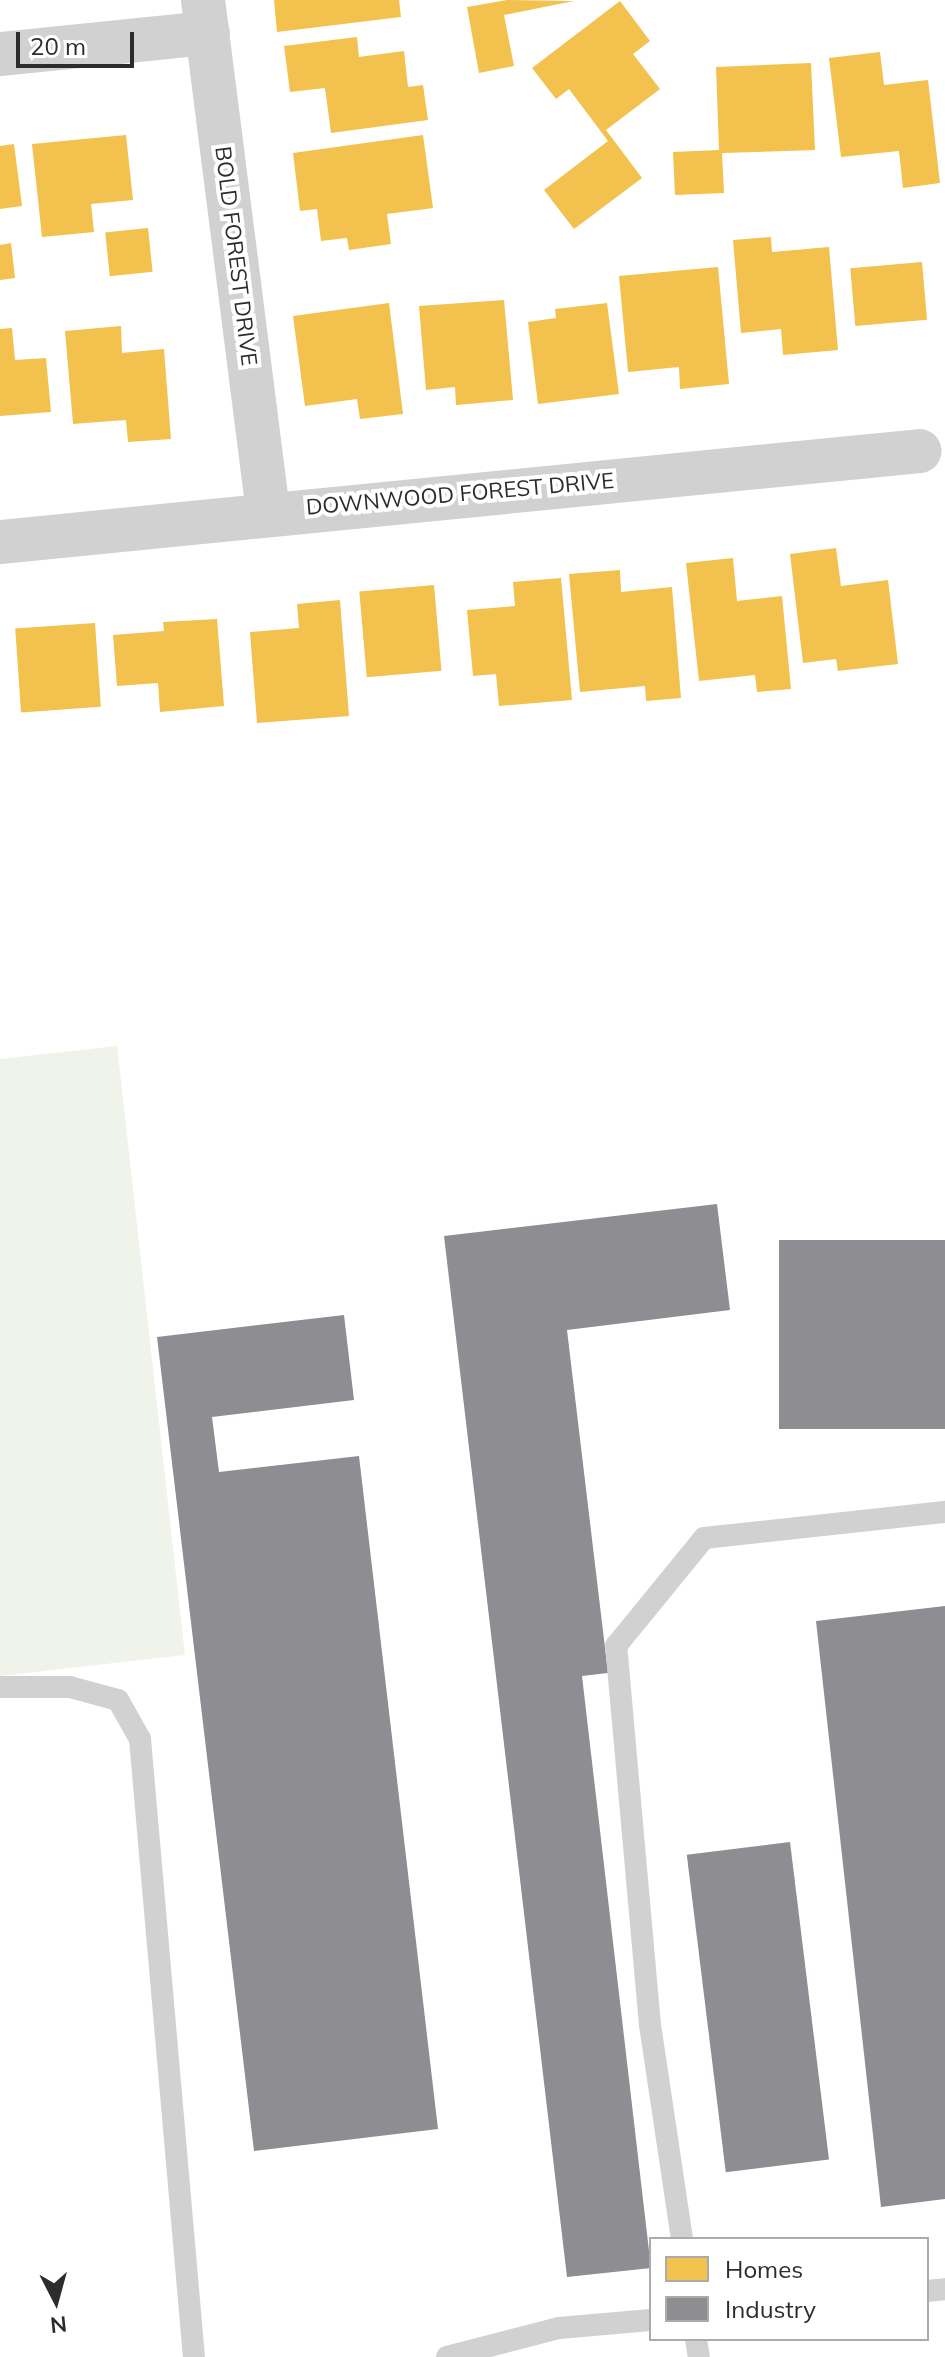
<!DOCTYPE html>
<html>
<head>
<meta charset="utf-8">
<style>
	body { margin:0 }
	#map { position:relative; width:945px; height:2357px; overflow:hidden; background:#fff; font-family:Mulish,sans-serif }
	div>[style] { position:absolute }
	[style*='--x'] { left:calc(var(--x)*1px); top:calc(var(--y)*1px); width:calc(var(--w)*1px); rotate:calc(var(--a)*1deg) }
	.green>* { inset:0; background:#f0f3ea }
	.homes>* { inset:0; background:#f2c14e; transform-origin:0 0 }
	.industry>* { inset:0; background:#8d8d92; transform-origin:0 0 }
	.service>* { height:22px; margin:-11px; padding:0 11px; transform-origin:11px; border-radius:11px; background:#d1d1d1 }
	.minor>* { height:44px; margin:-22px; padding:0 22px; transform-origin:22px; border-radius:22px; background:#d1d1d1 }
	span { translate:-50% -50%; white-space:nowrap; text-align:center; line-height:1.15; -webkit-text-stroke:8px #fff; paint-order:stroke }
	.street-label { font-size:22px; color:#2c2c2c }
	.legend { position:absolute; left:649px; top:2237px; width:280px; height:104px; box-sizing:border-box; background:#fff; border:2px solid #ababab; margin:0; padding:10px 14px; list-style:none; font-size:24px; color:#2c2c2c }
	.legend li { display:flex; align-items:center; gap:16px; height:40px }
	.legend b { width:40px; border:2px solid #ababab }
	.north { position:absolute; left:16px; top:2261px; width:80px; height:80px; -webkit-text-stroke:6px #fff; paint-order:stroke; rotate:174deg; font-size:22px; font-weight:700; line-height:32px; text-align:center; color:#2c2c2c }
	.north::after { content:''; display:block; margin:auto; width:28px; height:36px; background:#2c2c2c; clip-path:polygon(50% 0,100% 100%,50% 72%,0 100%) }
	.scale { position:absolute; left:16px; top:32px; width:118px; height:36px; box-sizing:border-box; border:4px solid #2c2c2c; border-top:0; padding-left:10px; font-size:24px; line-height:28px; white-space:nowrap; color:#2c2c2c; -webkit-text-stroke:6px #fff; paint-order:stroke }
</style>
</head>
<body>
<div id="map">
	<div class="green">
		<i style="clip-path:polygon(117px 1046px,185px 1655px,0 1676px,0 1059px)"></i>
	</div>
	<div class="homes">
		<i style="clip-path:polygon(274px 0,399px 0,401px 17px,277px 32px)"></i>
		<i style="clip-path:polygon(507px 0,574px 1px,504px 15px,514px 66px,479px 73px,467px 7px)"></i>
		<i style="clip-path:polygon(620px 1px,650px 41px,633px 54px,660px 89px,606px 130px,642px 178px,574px 229px,544px 190px,608px 141px,569px 89px,556px 99px,532px 68px)"></i>
		<i style="clip-path:polygon(357px 37px,359px 57px,404px 51px,408px 87px,423px 85px,428px 120px,331px 133px,325px 88px,290px 92px,284px 46px)"></i>
		<i style="clip-path:polygon(880px 52px,884px 85px,928px 80px,940px 183px,903px 188px,899px 151px,841px 157px,829px 58px)"></i>
		<i style="clip-path:polygon(811px 63px,815px 150px,722px 153px,724px 193px,675px 195px,673px 152px,719px 150px,716px 67px)"></i>
		<i style="clip-path:polygon(126px 135px,133px 200px,91px 204px,94px 232px,42px 237px,32px 144px)"></i>
		<i style="clip-path:polygon(423px 135px,433px 208px,387px 214px,391px 244px,349px 250px,347px 238px,321px 241px,317px 209px,300px 211px,293px 153px)"></i>
		<i style="clip-path:polygon(14px 144px,22px 206px,0 209px,0 146px)"></i>
		<i style="left:148px;top:228px;width:44px;height:43px;rotate:84deg"></i>
		<i style="clip-path:polygon(771px 237px,772px 252px,829px 247px,838px 350px,783px 355px,781px 329px,741px 333px,733px 240px)"></i>
		<i style="clip-path:polygon(11px 243px,15px 278px,0 280px,0 245px)"></i>
		<i style="left:922px;top:262px;width:58px;height:72px;rotate:85deg"></i>
		<i style="clip-path:polygon(718px 267px,729px 384px,680px 389px,679px 367px,628px 372px,619px 276px)"></i>
		<i style="clip-path:polygon(504px 300px,513px 400px,456px 405px,455px 387px,426px 390px,419px 306px)"></i>
		<i style="clip-path:polygon(389px 303px,403px 414px,360px 419px,357px 399px,305px 406px,293px 316px)"></i>
		<i style="clip-path:polygon(607px 303px,619px 394px,538px 404px,528px 322px,556px 318px,555px 309px)"></i>
		<i style="clip-path:polygon(121px 326px,122px 353px,164px 349px,171px 439px,128px 442px,126px 420px,73px 424px,65px 331px)"></i>
		<i style="clip-path:polygon(12px 328px,15px 360px,46px 358px,51px 412px,0 416px,0 329px)"></i>
		<i style="clip-path:polygon(836px 548px,841px 586px,888px 580px,898px 664px,838px 671px,836px 659px,803px 663px,790px 554px)"></i>
		<i style="clip-path:polygon(733px 558px,737px 601px,782px 596px,791px 689px,757px 692px,755px 675px,699px 681px,686px 563px)"></i>
		<i style="clip-path:polygon(620px 570px,621px 592px,672px 587px,681px 698px,646px 701px,645px 686px,580px 692px,569px 574px)"></i>
		<i style="clip-path:polygon(561px 578px,572px 700px,499px 706px,496px 674px,473px 676px,467px 610px,515px 606px,513px 582px)"></i>
		<i style="left:434px;top:585px;width:86px;height:75px;rotate:85deg"></i>
		<i style="clip-path:polygon(340px 600px,349px 716px,257px 723px,250px 632px,299px 628px,297px 604px)"></i>
		<i style="clip-path:polygon(217px 619px,224px 706px,160px 712px,158px 683px,117px 686px,113px 635px,164px 631px,163px 622px)"></i>
		<i style="left:95px;top:623px;width:84px;height:80px;rotate:86deg"></i>
	</div>
	<div class="industry">
		<i style="clip-path:polygon(717px 1204px,730px 1310px,567px 1330px,608px 1673px,582px 1676px,651px 2268px,567px 2277px,444px 1236px)"></i>
		<i style="left:945px;top:1240px;width:189px;height:166px;rotate:90deg"></i>
		<i style="clip-path:polygon(344px 1315px,354px 1400px,212px 1417px,219px 1472px,359px 1456px,438px 2129px,254px 2151px,157px 1337px)"></i>
		<i style="clip-path:polygon(945px 1606px,945px 2199px,881px 2207px,816px 1621px)"></i>
		<i style="left:790px;top:1842px;width:320px;height:104px;rotate:83deg"></i>
	</div>
	<div class="service">
		<i style="--x:0;--y:1687;--w:70;--a:0"></i>
		<i style="--x:70;--y:1687;--w:50;--a:15.2"></i>
		<i style="--x:118;--y:1700;--w:45;--a:60.6"></i>
		<i style="--x:140;--y:1739;--w:620;--a:85.01"></i>
		<i style="--x:682;--y:2239;--w:216;--a:-98.5"></i>
		<i style="--x:650;--y:2025;--w:381;--a:-95.1"></i>
		<i style="--x:616;--y:1646;--w:139;--a:-50.8"></i>
		<i style="--x:704;--y:1538;--w:242;--a:-6.2"></i>
		<i style="--x:927;--y:2291;--w:18;--a:-6"></i>
		<i style="--x:696;--y:2339;--w:18;--a:81"></i>
		<i style="--x:447;--y:2357;--w:116;--a:-14.5"></i>
		<i style="--x:559;--y:2328;--w:92;--a:-5"></i>
	</div>
	<div class="minor">
		<i style="--x:203;--y:0;--w:516;--a:82.76"></i>
		<i style="--x:0;--y:54;--w:209;--a:-5.8"></i>
		<i style="--x:0;--y:542;--w:924;--a:-5.65"></i>
	</div>
	<div class="street-label">
		<span style="left:236px;top:256px;rotate:83deg">BOLD FOREST DRIVE</span>
		<span style="left:460px;top:494px;rotate:-5deg">DOWNWOOD FOREST DRIVE</span>
	</div>
	<ul class="legend">
	<li><b style="height:22px;background:#f2c14e"></b>Homes</li>
	<li><b style="height:22px;background:#8d8d92"></b>Industry</li>
	</ul>
	<div class="north">N</div>
	<div class="scale">20 m</div>
</div>
</body>
</html>
